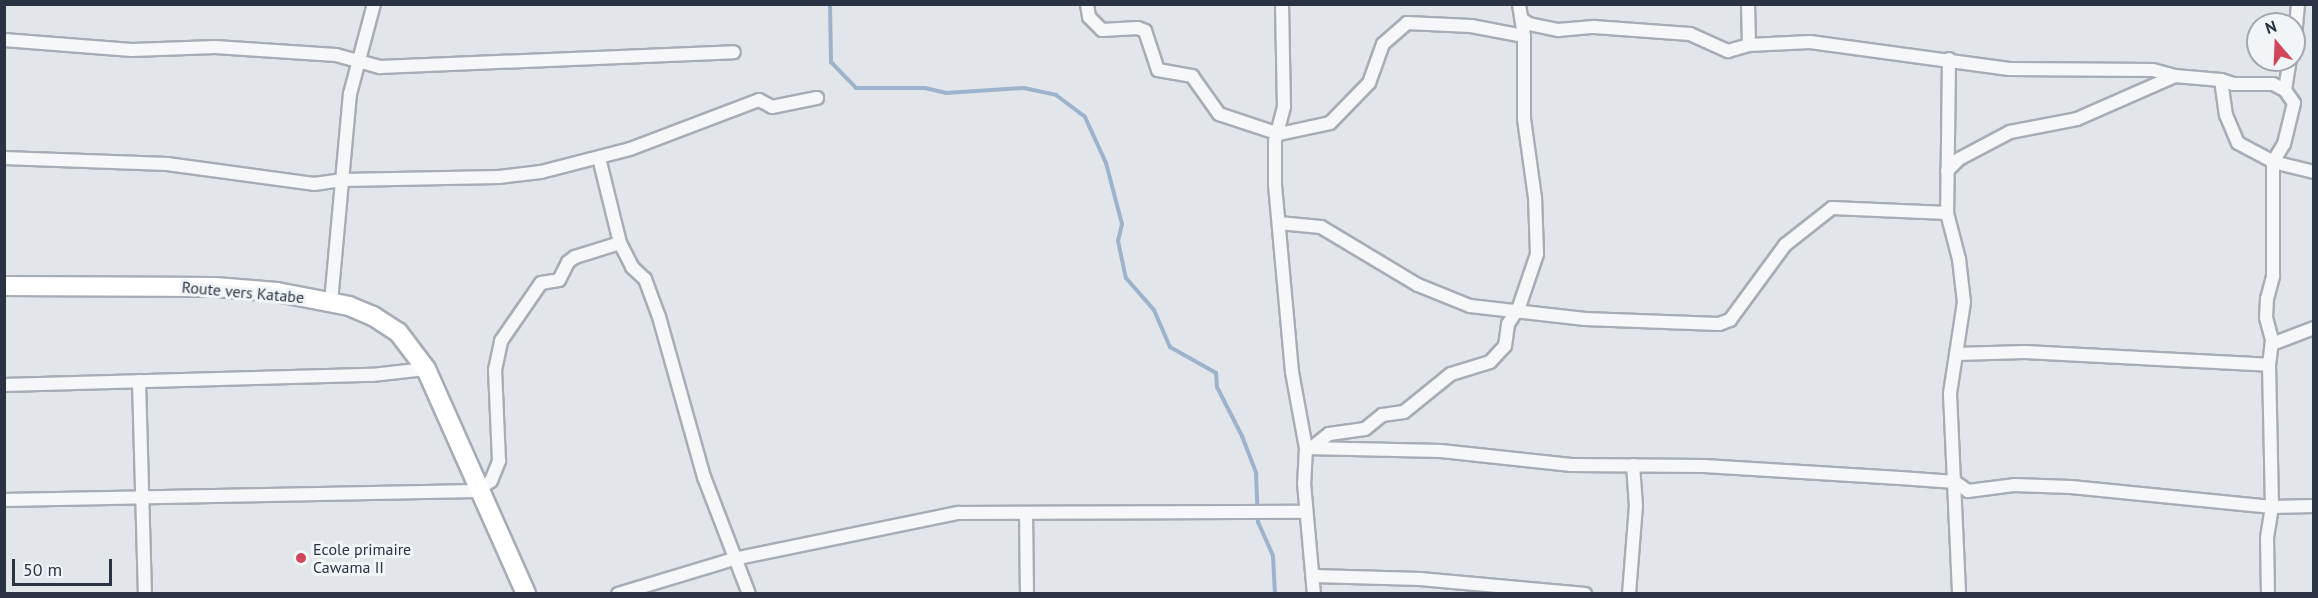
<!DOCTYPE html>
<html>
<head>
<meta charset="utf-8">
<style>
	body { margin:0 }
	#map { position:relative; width:2318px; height:598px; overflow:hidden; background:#e2e6eb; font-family:"PT Sans",sans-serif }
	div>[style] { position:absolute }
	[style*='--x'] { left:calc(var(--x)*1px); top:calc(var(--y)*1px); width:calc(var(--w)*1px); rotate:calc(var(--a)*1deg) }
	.stream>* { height:4px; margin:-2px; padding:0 2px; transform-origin:2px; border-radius:2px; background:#9db3cc }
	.roads { filter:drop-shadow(2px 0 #a7adb6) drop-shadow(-2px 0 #a7adb6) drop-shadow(0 2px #a7adb6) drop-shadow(0 -2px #a7adb6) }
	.street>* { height:12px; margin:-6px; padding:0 6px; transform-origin:6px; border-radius:6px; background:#f5f7f9 }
	.secondary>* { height:18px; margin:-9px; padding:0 9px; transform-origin:9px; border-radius:9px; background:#fff }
	.dots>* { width:16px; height:16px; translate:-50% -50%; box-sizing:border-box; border:3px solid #f2f5f8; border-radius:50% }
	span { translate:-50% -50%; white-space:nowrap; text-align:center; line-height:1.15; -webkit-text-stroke:6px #f2f5f8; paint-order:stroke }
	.street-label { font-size:16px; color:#2a3344 }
	.poi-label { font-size:16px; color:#2a3344 }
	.left { translate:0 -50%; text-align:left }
	.frame { position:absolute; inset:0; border:6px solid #2a3344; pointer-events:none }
	.north { position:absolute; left:2246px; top:12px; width:60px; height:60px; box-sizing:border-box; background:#f2f5f8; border:2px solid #a2a7b0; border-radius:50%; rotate:341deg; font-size:16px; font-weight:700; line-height:24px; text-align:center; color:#2a3344 }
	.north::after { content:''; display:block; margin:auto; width:21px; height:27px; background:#d2455a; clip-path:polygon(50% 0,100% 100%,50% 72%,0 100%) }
	.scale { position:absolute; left:12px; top:559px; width:100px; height:27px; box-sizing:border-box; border:3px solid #2a3344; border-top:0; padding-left:8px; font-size:18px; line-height:21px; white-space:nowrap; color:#2a3344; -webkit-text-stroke:4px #f2f5f8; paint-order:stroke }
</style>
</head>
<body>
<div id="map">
	<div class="stream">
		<i style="--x:830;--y:4;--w:58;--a:89"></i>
		<i style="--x:831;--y:62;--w:36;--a:46"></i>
		<i style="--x:856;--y:88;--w:69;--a:0"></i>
		<i style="--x:925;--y:88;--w:22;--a:13"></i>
		<i style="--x:946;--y:93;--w:78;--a:-3.7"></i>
		<i style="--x:1024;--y:88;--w:33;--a:12"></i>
		<i style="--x:1056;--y:95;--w:36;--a:37"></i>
		<i style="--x:1085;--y:117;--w:51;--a:65.5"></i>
		<i style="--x:1106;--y:163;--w:63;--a:75.3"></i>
		<i style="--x:1122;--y:224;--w:17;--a:103"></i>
		<i style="--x:1118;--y:241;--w:38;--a:78"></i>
		<i style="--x:1126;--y:278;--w:43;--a:48.8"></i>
		<i style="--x:1154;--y:310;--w:40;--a:66.6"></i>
		<i style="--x:1170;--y:347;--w:53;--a:29.5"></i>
		<i style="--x:1216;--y:373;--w:14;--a:86"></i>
		<i style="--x:1217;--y:387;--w:55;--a:63"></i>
		<i style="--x:1242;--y:436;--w:40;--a:69"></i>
		<i style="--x:1256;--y:473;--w:49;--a:87.7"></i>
		<i style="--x:1258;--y:522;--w:37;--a:66"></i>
		<i style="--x:1273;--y:556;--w:38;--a:87"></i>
	</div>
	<div class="roads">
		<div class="street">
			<i style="--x:1087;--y:4;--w:13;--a:81"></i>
			<i style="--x:1089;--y:17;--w:18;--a:45"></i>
			<i style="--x:1102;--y:30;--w:36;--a:-3"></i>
			<i style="--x:1138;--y:28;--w:8;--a:23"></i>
			<i style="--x:1145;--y:31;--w:41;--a:71.6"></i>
			<i style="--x:1158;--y:70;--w:35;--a:10"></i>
			<i style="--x:1192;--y:76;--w:47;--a:54.6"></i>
			<i style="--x:1219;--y:114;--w:63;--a:18.4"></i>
			<i style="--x:1279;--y:134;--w:52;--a:-12.2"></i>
			<i style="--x:1330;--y:123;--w:56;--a:-45.7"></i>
			<i style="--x:1369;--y:83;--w:41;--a:-70.3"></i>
			<i style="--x:1383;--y:44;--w:32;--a:-41"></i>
			<i style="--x:1407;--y:23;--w:64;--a:2.7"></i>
			<i style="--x:1471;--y:26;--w:54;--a:10.7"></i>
			<i style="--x:1282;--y:4;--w:103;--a:88.9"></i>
			<i style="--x:1284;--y:107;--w:35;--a:105"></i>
			<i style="--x:1275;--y:141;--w:44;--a:90"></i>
			<i style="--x:1275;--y:185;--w:188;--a:84.8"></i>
			<i style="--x:1292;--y:372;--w:77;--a:79.6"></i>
			<i style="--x:1306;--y:448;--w:35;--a:93"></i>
			<i style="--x:1304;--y:483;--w:111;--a:84.9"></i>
			<i style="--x:1748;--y:4;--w:41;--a:88.6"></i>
			<i style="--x:1522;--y:19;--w:9;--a:36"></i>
			<i style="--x:1529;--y:24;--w:30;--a:12"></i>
			<i style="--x:1558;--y:30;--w:36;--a:-5"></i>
			<i style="--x:1594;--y:27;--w:96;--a:4.2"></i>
			<i style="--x:1690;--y:34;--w:42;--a:24.1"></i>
			<i style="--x:1728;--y:51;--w:22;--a:-16"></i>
			<i style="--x:1749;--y:45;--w:61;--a:-2.8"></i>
			<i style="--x:1810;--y:42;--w:201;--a:7.7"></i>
			<i style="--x:2009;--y:69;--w:144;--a:0.4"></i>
			<i style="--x:2153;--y:70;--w:23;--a:15"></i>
			<i style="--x:4;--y:40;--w:128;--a:4.5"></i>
			<i style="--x:132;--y:50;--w:83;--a:-2.1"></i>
			<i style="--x:215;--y:47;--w:121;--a:3.8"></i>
			<i style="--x:336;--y:55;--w:46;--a:15.3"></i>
			<i style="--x:380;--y:67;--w:354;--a:-2.4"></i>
			<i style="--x:2294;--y:48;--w:44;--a:-84.8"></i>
			<i style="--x:1949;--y:59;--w:154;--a:90.7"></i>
			<i style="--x:1947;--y:213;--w:48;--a:75.4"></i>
			<i style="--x:1959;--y:259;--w:43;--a:83.4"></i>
			<i style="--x:1964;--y:302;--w:93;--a:98.7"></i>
			<i style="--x:1950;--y:394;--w:200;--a:87.4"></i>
			<i style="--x:2221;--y:80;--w:35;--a:82"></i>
			<i style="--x:2226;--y:115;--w:30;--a:67"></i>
			<i style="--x:2238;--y:143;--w:40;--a:28"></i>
			<i style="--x:2273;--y:162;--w:42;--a:13.7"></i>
			<i style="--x:4;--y:158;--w:163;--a:2.1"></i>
			<i style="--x:167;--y:164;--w:148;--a:7.7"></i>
			<i style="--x:314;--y:184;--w:28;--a:-8"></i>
			<i style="--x:342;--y:180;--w:157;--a:-1.1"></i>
			<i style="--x:499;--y:177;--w:42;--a:-6.8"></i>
			<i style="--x:541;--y:172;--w:92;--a:-14.5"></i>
			<i style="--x:630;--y:149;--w:138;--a:-20.8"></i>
			<i style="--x:759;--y:100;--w:15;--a:28"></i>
			<i style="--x:772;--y:107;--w:46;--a:-11.3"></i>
			<i style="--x:599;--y:158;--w:88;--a:76.1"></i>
			<i style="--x:620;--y:243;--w:27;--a:63"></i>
			<i style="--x:632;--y:267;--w:18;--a:43"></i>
			<i style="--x:645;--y:279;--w:40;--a:69.8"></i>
			<i style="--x:659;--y:317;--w:166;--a:74.3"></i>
			<i style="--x:704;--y:477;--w:125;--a:69"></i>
			<i style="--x:1947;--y:171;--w:17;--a:-45"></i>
			<i style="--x:1959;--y:159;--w:58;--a:-27.9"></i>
			<i style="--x:2010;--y:132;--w:68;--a:-11"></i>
			<i style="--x:2077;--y:119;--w:107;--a:-23.7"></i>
			<i style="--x:2175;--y:76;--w:46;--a:5"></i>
			<i style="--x:2221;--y:80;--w:13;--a:18"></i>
			<i style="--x:2233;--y:84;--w:40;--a:0"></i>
			<i style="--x:2273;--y:84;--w:13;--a:27"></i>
			<i style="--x:1279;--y:223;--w:42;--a:5.4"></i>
			<i style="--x:1321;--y:227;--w:113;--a:30.9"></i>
			<i style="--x:1418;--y:285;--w:56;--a:22"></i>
			<i style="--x:1470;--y:306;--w:116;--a:6.4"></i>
			<i style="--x:1585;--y:319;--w:134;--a:2.1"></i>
			<i style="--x:1719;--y:324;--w:12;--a:-20"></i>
			<i style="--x:1730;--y:320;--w:93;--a:-53.7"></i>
			<i style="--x:1785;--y:245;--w:60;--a:-38.2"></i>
			<i style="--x:1832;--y:208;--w:115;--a:2.5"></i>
			<i style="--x:331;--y:302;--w:209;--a:-84.8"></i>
			<i style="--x:350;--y:94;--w:93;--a:-75.1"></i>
			<i style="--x:2272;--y:344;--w:45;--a:-20.9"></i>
			<i style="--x:1956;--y:354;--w:69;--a:-1.7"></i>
			<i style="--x:2025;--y:352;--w:244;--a:3"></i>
			<i style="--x:139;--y:381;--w:213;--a:88.4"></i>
			<i style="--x:4;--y:385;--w:368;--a:-1.6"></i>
			<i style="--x:372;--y:375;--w:54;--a:-6.3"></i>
			<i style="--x:1314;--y:446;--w:19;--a:-39"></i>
			<i style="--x:1329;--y:434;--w:36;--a:-8"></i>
			<i style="--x:1365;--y:429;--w:22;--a:-39"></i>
			<i style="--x:1382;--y:415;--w:22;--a:-8"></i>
			<i style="--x:1404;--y:412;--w:60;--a:-39"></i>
			<i style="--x:1451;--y:374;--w:41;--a:-17.1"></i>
			<i style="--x:1490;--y:362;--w:22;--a:-47"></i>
			<i style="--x:1505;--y:346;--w:22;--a:-82"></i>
			<i style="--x:1508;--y:324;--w:20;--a:-57"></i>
			<i style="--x:1519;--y:307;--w:56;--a:-71.2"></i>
			<i style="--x:1537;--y:254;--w:56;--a:-92"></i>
			<i style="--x:1535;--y:198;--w:80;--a:-97.9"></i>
			<i style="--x:1524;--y:119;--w:83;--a:-90"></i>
			<i style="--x:1524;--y:36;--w:32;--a:-99"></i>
			<i style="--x:1306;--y:448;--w:135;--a:1.3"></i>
			<i style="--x:1441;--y:451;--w:131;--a:6.1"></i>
			<i style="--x:1571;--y:465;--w:133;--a:0.4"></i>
			<i style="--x:1704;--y:466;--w:196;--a:3.5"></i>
			<i style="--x:1900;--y:478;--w:55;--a:4.2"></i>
			<i style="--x:1955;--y:482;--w:16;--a:35"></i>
			<i style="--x:1968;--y:491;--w:46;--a:-7.4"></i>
			<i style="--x:2014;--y:485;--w:57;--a:2"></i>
			<i style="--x:2071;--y:487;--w:202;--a:5.7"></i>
			<i style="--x:2272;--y:507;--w:42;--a:-1.4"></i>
			<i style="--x:4;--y:500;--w:473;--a:-1.1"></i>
			<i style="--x:477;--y:491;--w:17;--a:-36"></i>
			<i style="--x:491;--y:481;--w:22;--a:-68"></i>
			<i style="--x:499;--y:461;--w:91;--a:-92.5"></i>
			<i style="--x:495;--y:370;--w:30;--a:-78"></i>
			<i style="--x:501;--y:341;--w:70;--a:-55.4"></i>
			<i style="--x:541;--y:283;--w:18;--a:-9"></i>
			<i style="--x:559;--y:280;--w:20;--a:-63"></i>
			<i style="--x:568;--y:262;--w:9;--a:-36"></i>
			<i style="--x:575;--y:257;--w:47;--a:-17.3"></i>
			<i style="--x:1026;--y:514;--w:80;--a:89.3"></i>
			<i style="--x:1314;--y:576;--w:106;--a:1.6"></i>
			<i style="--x:1420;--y:579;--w:166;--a:5.2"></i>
			<i style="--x:618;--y:594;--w:121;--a:-16.8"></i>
			<i style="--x:734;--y:559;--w:229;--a:-11.6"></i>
			<i style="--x:958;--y:513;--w:348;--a:-0.2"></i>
			<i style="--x:1629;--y:594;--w:88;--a:-85.5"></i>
			<i style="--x:1636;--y:506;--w:41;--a:-94.2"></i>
			<i style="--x:2268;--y:594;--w:56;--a:-91"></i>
			<i style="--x:2267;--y:538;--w:31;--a:-81"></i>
			<i style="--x:2272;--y:507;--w:142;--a:-91.2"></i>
			<i style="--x:2269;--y:365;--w:25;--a:-83"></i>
			<i style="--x:2272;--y:340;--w:23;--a:-105"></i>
			<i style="--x:2266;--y:318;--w:19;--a:-87"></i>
			<i style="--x:2267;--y:299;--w:24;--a:-75"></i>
			<i style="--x:2273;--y:276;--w:114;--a:-90"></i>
			<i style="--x:2273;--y:162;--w:21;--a:-59"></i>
			<i style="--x:2284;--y:144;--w:42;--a:-76.3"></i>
			<i style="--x:2294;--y:103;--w:16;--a:-125"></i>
			<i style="--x:2285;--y:90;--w:30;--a:-81"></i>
		</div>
		<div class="secondary">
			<i style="--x:4;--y:286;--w:211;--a:0.3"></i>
			<i style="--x:215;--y:287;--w:62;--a:4.6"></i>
			<i style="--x:277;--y:292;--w:73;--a:11"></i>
			<i style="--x:349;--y:306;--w:26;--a:23"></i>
			<i style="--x:373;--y:316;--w:30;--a:33"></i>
			<i style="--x:398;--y:332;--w:46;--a:52.9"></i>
			<i style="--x:426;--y:369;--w:246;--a:66"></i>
		</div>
	</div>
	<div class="dots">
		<i style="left:301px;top:558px;background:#d2455a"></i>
	</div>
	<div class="street-label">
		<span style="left:243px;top:292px;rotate:5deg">Route vers Katabe</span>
	</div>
	<div class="poi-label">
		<span class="left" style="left:313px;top:558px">Ecole primaire<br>Cawama II</span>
	</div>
	<div class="frame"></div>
	<div class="north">N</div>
	<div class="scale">50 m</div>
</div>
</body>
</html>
